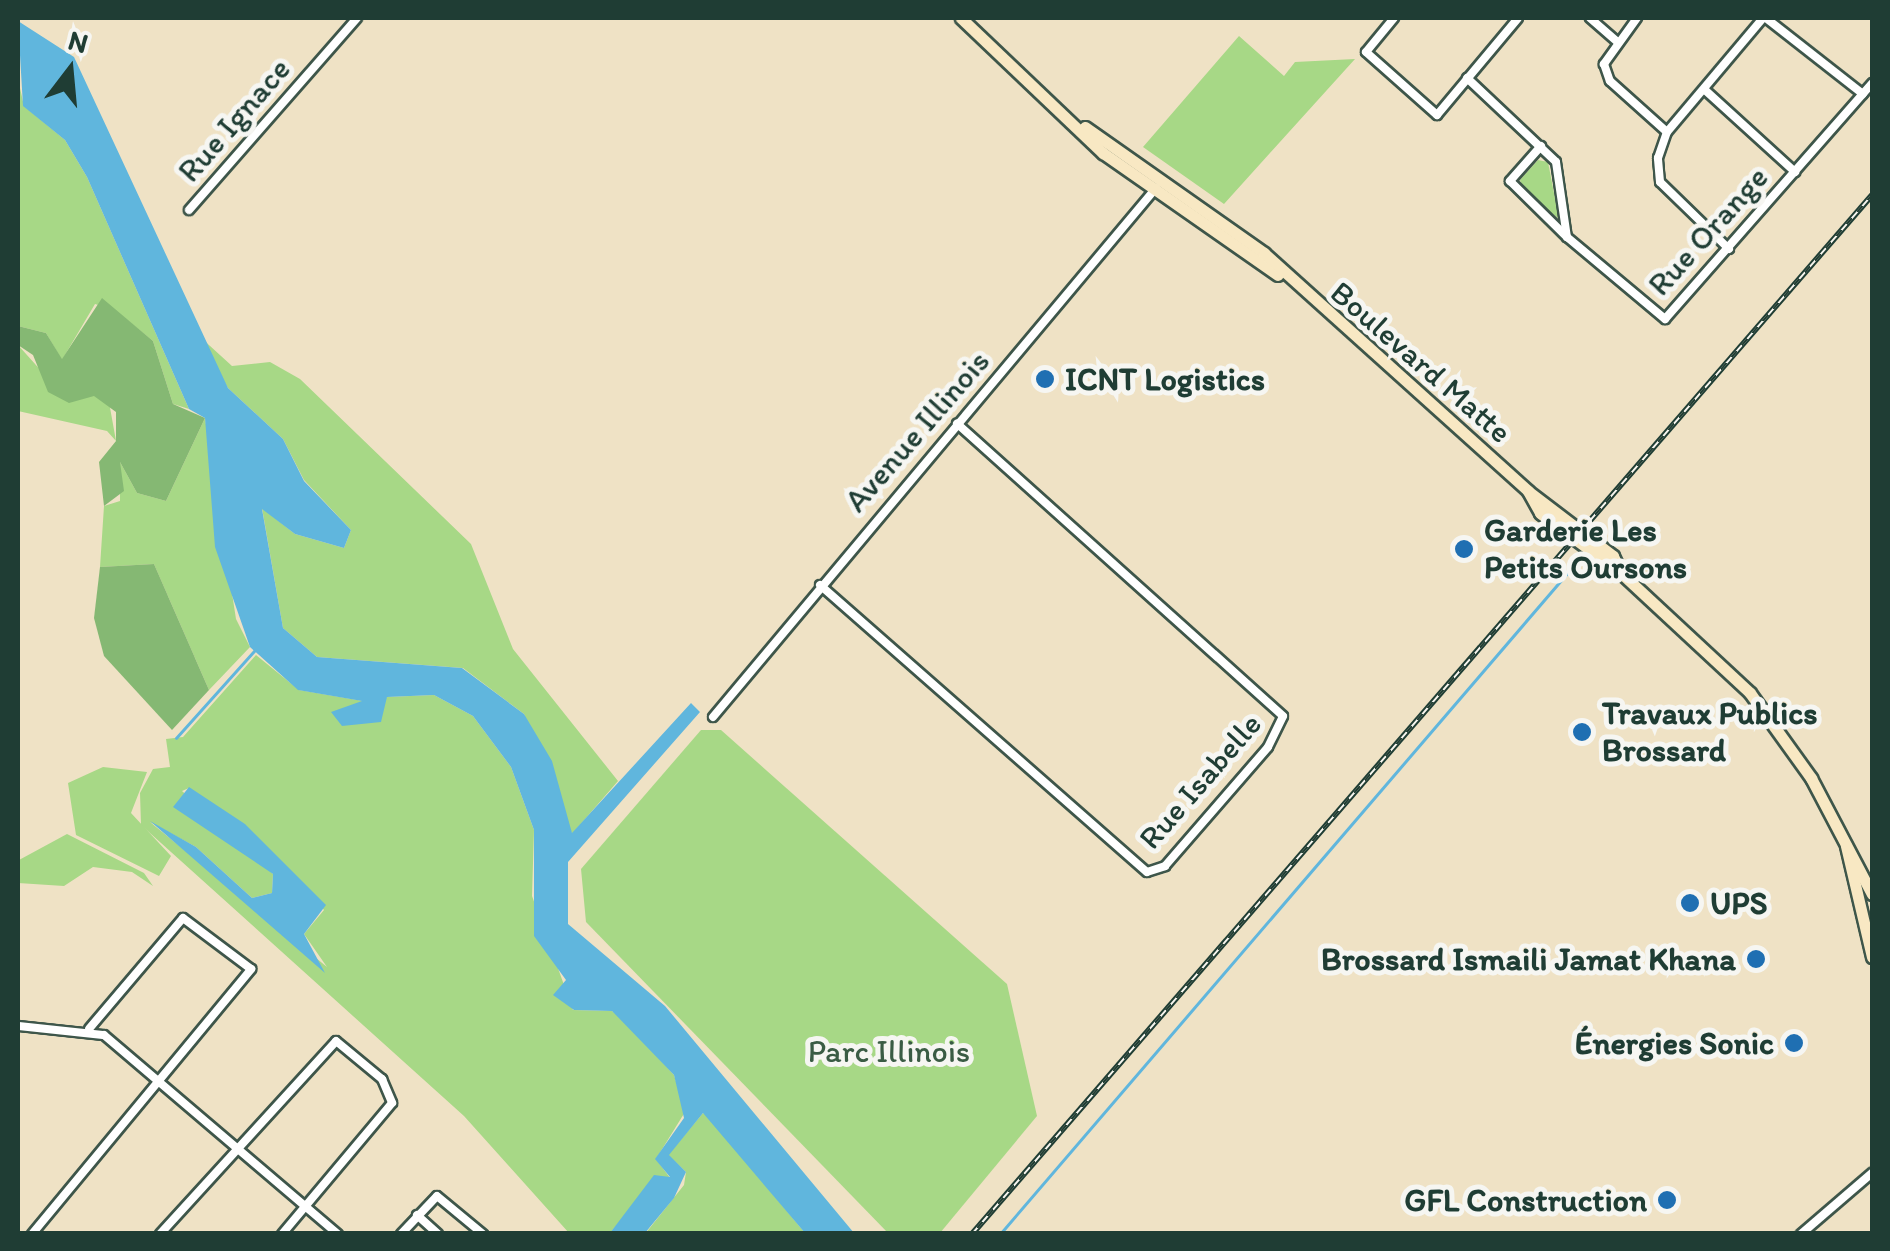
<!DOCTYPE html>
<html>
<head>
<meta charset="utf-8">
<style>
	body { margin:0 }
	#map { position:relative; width:1890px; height:1251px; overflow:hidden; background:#efe2c5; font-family:Itim,sans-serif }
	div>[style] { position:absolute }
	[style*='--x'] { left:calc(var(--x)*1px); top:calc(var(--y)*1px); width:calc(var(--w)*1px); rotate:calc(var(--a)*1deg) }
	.green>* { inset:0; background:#a7d886 }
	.forest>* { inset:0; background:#85b873 }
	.water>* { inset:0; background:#60b6dd }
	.stream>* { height:2.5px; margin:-1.25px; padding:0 1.25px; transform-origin:1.25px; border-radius:1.25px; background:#60b6dd }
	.roads { filter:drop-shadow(2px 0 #3e564a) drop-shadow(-2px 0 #3e564a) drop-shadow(0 2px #3e564a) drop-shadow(0 -2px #3e564a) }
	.minor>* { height:8px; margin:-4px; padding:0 4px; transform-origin:4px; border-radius:4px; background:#fff }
	.secondary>* { height:11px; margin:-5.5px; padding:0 5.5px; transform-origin:5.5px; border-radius:5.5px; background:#f8e8c3 }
	.rail>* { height:6px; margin-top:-3px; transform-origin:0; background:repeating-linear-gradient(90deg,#f6f6f2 0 8px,#1f3d34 0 16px); box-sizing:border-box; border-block:2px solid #1f3d34 }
	.dots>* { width:28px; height:28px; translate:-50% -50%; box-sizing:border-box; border:5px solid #f6f6f2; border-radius:50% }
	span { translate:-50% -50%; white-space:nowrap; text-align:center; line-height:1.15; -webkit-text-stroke:10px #f6f6f2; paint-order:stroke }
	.street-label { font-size:32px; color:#1f3d34 }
	.poi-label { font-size:32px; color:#1f3d34; font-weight:700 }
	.left { translate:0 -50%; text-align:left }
	.right { translate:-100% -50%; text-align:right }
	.park-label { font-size:32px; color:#3a5c44 }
	.frame { position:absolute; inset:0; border:20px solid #1f3d34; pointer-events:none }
	.north { position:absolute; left:20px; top:20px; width:100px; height:100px; -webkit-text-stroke:8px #f6f6f2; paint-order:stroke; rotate:16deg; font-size:28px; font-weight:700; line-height:40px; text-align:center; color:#1f3d34 }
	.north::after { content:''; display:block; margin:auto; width:35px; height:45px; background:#1f3d34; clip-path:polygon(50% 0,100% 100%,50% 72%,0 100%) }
</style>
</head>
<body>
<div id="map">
	<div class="green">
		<i style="clip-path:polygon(1239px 36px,1284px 76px,1295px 62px,1355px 59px,1224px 204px,1143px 147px)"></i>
		<i style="clip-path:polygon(18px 79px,24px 106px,65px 140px,87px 177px,189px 409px,173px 404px,153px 341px,115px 310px,95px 304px,62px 360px,46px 333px,18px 326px)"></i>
		<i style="clip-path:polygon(1538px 160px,1548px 162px,1559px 219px,1523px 190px,1520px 180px)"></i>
		<i style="clip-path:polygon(198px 335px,232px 366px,270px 362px,300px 379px,471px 544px,513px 649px,618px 781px,572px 834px,524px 714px,463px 668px,317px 657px,283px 628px,262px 508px,295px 534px,344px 548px,351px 530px,304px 480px,283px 439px,228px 388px)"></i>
		<i style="clip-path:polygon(18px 345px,44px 374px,109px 402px,116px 441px,107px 431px,18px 411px)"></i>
		<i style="clip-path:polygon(205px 418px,236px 619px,250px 647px,209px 690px,154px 564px,100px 567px,104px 506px,120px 501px,120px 462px,137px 493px,166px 501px)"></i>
		<i style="clip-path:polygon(evenodd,256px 655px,299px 690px,363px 701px,342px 726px,387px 697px,434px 695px,473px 716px,511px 767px,534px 830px,532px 896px,573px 1010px,612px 1011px,625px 1021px,674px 1075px,685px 1112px,656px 1159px,670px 1178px,651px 1184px,610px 1233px,569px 1233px,464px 1116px,141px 825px,140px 793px,153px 769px,170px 767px,166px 739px,183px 737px,256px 655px,189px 788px,266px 847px,324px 910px,304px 934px,327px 967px,150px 822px,196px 847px,252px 898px,272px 893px,273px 874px,182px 791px,189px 788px)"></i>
		<i style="clip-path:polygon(701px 730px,721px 730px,1007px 984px,1037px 1116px,940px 1233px,888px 1233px,586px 922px,581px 869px)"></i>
		<i style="clip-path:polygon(103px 767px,147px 772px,131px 813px,171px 856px,159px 876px,76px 835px,68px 783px)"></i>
		<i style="clip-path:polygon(67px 834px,144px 873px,153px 886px,132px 872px,93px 867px,64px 886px,18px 883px,19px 860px)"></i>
		<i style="clip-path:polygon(703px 1113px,708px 1116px,805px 1233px,645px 1234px,684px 1185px,686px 1172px,668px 1155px)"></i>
	</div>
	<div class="forest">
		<i style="clip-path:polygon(102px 298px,153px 341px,173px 404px,205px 418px,166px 501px,137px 493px,120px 462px,124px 491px,104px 506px,99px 462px,116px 441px,116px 412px,94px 396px,69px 403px,48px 392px,33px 355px,18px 345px,18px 326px,46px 333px,62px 359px)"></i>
		<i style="clip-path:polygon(154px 564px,209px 690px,172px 730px,104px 656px,94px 618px,100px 567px)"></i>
	</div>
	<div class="water">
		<i style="clip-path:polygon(18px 21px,74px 57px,228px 388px,283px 439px,304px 481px,351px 530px,344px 548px,295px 534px,262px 509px,283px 628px,317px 657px,462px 668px,524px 714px,552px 761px,572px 833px,691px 703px,700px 712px,568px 862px,568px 924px,665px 1006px,854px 1233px,805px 1233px,703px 1113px,669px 1155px,686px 1172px,674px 1198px,645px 1233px,610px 1233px,654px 1175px,670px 1177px,655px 1159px,684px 1118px,674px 1075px,612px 1011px,574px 1010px,553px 995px,566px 980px,534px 936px,534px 830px,511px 767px,473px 716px,434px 695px,387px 697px,381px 722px,342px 726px,331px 712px,362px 701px,298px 690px,250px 647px,215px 547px,205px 418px,189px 409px,87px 177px,65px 140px,23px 106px)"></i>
		<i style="clip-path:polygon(189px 787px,245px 824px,326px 905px,304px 934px,325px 973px,150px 821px,196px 847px,252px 898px,272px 893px,273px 874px,173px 807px)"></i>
	</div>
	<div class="stream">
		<i style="--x:176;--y:738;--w:118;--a:-48.1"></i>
		<i style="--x:1000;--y:1234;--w:884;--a:-49.36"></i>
	</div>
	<div class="roads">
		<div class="minor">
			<i style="--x:1394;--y:18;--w:44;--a:129.5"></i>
			<i style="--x:1366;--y:52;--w:95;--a:41.6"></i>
			<i style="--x:1437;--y:115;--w:126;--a:-50.1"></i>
			<i style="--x:1590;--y:18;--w:35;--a:41"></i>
			<i style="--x:1637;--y:18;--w:57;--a:125.7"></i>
			<i style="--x:1604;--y:64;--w:18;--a:71"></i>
			<i style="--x:1610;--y:81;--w:76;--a:41.8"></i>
			<i style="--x:1766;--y:18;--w:123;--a:38.1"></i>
			<i style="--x:1467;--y:78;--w:122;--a:43.3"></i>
			<i style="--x:1556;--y:162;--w:76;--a:81.7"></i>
			<i style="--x:1567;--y:237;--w:128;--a:39.9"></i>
			<i style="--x:1665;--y:319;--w:314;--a:-48.7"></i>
			<i style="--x:1705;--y:90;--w:122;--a:42.3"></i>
			<i style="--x:1541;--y:146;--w:47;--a:131.5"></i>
			<i style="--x:1510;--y:181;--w:80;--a:44.5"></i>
			<i style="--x:189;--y:210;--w:255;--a:-48.8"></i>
			<i style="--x:1729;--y:249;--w:96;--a:-135.8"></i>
			<i style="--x:1660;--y:182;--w:24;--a:-95"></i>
			<i style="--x:1658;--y:158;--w:28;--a:-71"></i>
			<i style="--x:1667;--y:132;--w:149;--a:-49.9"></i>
			<i style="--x:820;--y:585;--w:435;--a:41.3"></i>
			<i style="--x:1147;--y:872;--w:19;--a:-18"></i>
			<i style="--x:1165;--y:866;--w:157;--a:-49.1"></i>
			<i style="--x:1268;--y:747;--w:34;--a:-64"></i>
			<i style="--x:1283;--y:716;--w:438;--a:-138.1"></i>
			<i style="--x:713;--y:717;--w:690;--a:-50.06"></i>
			<i style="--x:18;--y:1026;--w:86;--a:6"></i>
			<i style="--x:104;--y:1035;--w:307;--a:40.4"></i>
			<i style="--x:417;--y:1215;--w:28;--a:42"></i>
			<i style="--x:32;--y:1234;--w:344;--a:-50.4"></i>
			<i style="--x:251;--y:969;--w:85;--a:-143.1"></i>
			<i style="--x:183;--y:918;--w:145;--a:130.3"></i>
			<i style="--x:160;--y:1234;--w:261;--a:-47.6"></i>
			<i style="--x:336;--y:1041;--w:60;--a:39.6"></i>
			<i style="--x:382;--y:1079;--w:26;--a:67"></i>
			<i style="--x:392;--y:1103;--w:171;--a:130"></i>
			<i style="--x:401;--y:1234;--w:52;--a:-46.5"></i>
			<i style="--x:437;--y:1196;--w:60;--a:39.6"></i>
			<i style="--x:1801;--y:1234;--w:94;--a:-40.7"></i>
		</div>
		<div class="secondary">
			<i style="--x:961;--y:18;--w:196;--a:43.6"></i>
			<i style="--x:1103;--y:153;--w:213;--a:34.9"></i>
			<i style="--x:1085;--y:127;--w:219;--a:35.1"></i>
			<i style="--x:1264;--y:253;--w:355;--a:42"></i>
			<i style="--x:1528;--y:491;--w:107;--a:37.4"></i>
			<i style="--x:1613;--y:556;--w:19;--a:65"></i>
			<i style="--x:1528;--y:491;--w:25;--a:61"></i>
			<i style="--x:1540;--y:513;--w:101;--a:36.5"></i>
			<i style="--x:1621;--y:573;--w:176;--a:42.9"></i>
			<i style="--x:1750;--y:693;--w:105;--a:54.3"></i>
			<i style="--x:1811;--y:778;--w:131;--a:62.3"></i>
			<i style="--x:1846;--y:846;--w:114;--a:76.8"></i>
		</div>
	</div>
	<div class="rail">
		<i style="--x:972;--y:1234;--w:1375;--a:-49.1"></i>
	</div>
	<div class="dots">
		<i style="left:1045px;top:379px;background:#1f6fb2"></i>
		<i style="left:1464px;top:549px;background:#1f6fb2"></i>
		<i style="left:1582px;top:732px;background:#1f6fb2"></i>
		<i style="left:1690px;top:903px;background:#1f6fb2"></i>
		<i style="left:1756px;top:959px;background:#1f6fb2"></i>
		<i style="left:1794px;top:1043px;background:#1f6fb2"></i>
		<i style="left:1667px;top:1200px;background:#1f6fb2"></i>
	</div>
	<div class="street-label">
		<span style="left:234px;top:120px;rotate:-49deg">Rue Ignace</span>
		<span style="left:1708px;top:231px;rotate:-48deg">Rue Orange</span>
		<span style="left:1421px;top:362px;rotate:41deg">Boulevard Matte</span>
		<span style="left:917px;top:431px;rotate:-49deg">Avenue Illinois</span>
		<span style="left:1200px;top:781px;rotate:-49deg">Rue Isabelle</span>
	</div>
	<div class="poi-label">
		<span class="left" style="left:1065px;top:379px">ICNT Logistics</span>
		<span class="left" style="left:1484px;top:549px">Garderie Les<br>Petits Oursons</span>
		<span class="left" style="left:1602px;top:732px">Travaux Publics<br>Brossard</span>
		<span class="left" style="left:1710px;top:903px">UPS</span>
		<span class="right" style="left:1736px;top:959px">Brossard Ismaili Jamat Khana</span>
		<span class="right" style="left:1774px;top:1043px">Énergies Sonic</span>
		<span class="right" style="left:1647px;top:1200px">GFL Construction</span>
	</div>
	<div class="park-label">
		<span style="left:889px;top:1051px">Parc Illinois</span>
	</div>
	<div class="frame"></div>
	<div class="north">N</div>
</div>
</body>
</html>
